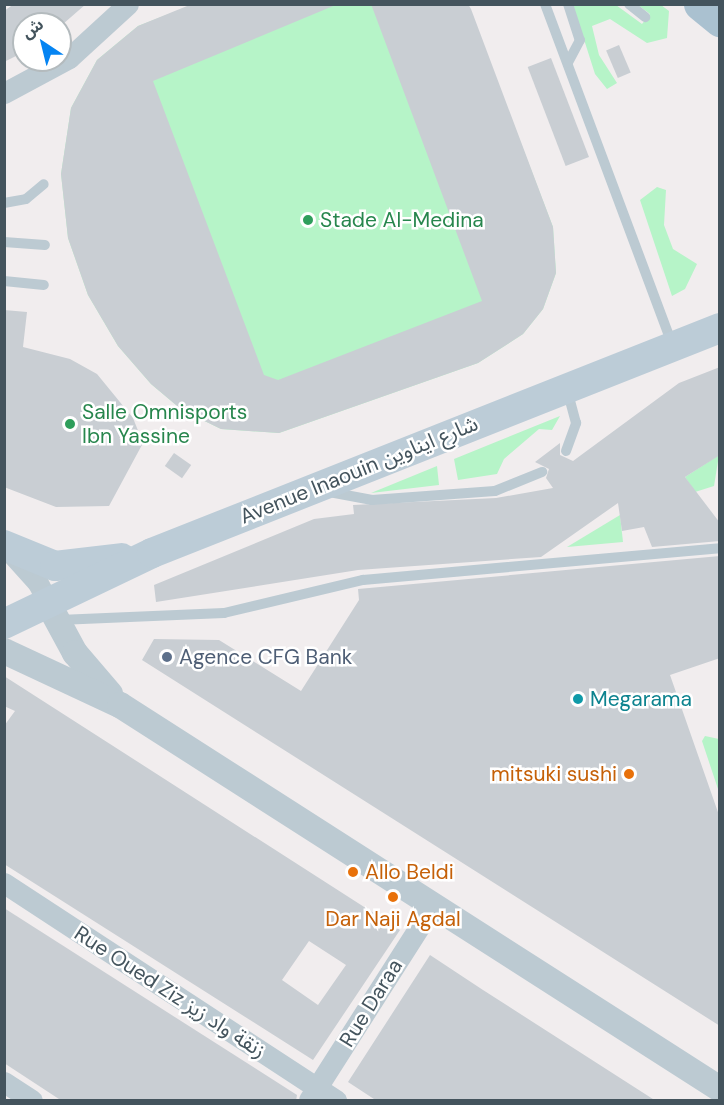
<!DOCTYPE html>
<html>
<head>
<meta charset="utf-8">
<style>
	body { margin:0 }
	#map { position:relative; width:724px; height:1105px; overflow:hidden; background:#f1edee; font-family:"DM Sans","Noto Sans Arabic",sans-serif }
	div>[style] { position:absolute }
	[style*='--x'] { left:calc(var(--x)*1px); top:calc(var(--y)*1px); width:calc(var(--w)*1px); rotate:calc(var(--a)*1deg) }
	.green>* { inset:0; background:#b6f4c8 }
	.building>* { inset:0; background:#c9ced3; transform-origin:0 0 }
	.service>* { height:10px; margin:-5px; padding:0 5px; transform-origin:5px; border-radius:5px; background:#bccad2 }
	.minor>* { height:21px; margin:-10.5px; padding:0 10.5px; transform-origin:10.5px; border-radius:10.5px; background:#bccad2 }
	.tertiary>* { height:26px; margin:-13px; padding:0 13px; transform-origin:13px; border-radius:13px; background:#bccad2 }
	.secondary>* { height:30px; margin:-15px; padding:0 15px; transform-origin:15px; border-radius:15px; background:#bcccd7 }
	.primary>* { height:33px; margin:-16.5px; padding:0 16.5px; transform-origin:16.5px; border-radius:16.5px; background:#aac1d0 }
	.dots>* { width:16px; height:16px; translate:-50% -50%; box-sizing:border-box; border:3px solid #fff; border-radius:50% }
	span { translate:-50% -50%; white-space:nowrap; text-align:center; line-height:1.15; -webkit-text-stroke:5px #fff; paint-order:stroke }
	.leisure-label { font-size:21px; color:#27864d }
	.left { translate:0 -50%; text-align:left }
	.street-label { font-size:21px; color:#44545d }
	.service-label { font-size:21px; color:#4e5e75 }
	.culture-label { font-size:21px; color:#0d838f }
	.food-label { font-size:21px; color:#c56008 }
	.right { translate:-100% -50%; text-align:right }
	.frame { position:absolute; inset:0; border:6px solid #44545d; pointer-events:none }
	.north { position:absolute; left:12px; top:12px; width:60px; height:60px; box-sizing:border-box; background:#fff; border:2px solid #b4bbbe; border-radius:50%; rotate:325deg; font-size:16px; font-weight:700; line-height:24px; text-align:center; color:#44545d }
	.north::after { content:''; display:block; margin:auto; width:21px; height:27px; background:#0584f2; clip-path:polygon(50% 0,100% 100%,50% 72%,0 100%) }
</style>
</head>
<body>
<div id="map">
	<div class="green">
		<i style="clip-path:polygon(192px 5px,468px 5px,553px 227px,556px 273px,543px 309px,523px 334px,478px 363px,279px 433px,221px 429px,182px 410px,151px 384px,118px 346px,88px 295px,68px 238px,61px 174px,71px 108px,97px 60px,138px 26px)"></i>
		<i style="clip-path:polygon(573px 5px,616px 5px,642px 24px,650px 14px,638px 5px,661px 5px,669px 11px,667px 38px,647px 43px,610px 19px,592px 26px,599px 55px,617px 83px,607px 89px,595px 74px)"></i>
		<i style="clip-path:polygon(657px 187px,666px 190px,664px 225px,673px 249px,697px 264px,685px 289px,672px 296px,640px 200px)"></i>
		<i style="clip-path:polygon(560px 416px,552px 430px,539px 429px,504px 459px,497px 474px,458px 480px,454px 459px)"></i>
		<i style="clip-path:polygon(719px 455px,714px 486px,695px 492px,685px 477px)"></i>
		<i style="clip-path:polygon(437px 466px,439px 485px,371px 493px)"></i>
		<i style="clip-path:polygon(620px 515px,623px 542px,567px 547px)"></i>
		<i style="clip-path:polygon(705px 736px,719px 739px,719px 792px,702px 741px)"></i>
	</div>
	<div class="building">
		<i style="clip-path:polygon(14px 4px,86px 4px,63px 24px,24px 24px,24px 52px,4px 62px,4px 11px)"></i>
		<i style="clip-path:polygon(192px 4px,338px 4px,153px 81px,264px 375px,278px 380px,482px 301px,371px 4px,468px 4px,471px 9px,553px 227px,556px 273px,543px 309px,523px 334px,478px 363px,279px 433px,221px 429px,182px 410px,151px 384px,118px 346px,88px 295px,68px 238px,61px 174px,71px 108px,97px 60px,138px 26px)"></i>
		<i style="left:619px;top:45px;width:30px;height:14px;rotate:67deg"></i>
		<i style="left:551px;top:58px;width:106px;height:25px;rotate:69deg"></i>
		<i style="clip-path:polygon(4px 310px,27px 312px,23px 347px,70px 359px,97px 374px,133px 418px,143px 443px,109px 506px,56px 507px,4px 487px)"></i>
		<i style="clip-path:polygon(720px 367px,720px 455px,685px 477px,720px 523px,720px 541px,652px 547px,644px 527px,622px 531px,618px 503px,541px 557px,358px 570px,156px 602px,154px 585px,314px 519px,354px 514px,353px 505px,496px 498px,553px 488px,546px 478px,549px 469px,535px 462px,560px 443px,560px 455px,573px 461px,679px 383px)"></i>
		<i style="left:174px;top:453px;width:21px;height:16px;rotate:35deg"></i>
		<i style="clip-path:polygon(720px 556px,720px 658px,670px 675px,720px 818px,720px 1026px,142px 660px,154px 639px,219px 640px,301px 691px,359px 600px,358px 589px)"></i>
		<i style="clip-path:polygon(evenodd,4px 676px,400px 930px,313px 1060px,4px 864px,4px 726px,15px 711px,4px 706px,4px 676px,309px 941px,346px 965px,318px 1005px,282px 980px,309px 941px)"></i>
		<i style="clip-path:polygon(4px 908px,297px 1095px,296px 1101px,62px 1101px,4px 1063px)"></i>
		<i style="clip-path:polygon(430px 955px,483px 990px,656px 1101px,377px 1101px,348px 1082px)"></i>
	</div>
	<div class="service">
		<i style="--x:545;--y:4;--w:365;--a:69.5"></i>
		<i style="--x:568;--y:4;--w:38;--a:72"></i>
		<i style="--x:580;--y:40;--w:26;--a:118"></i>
		<i style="--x:629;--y:4;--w:21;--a:39"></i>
		<i style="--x:4;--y:203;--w:22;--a:-10"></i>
		<i style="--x:26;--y:199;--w:23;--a:-40"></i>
		<i style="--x:4;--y:242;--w:41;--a:4.2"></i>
		<i style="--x:4;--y:281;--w:40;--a:5.7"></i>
		<i style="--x:566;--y:451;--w:30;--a:-70"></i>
		<i style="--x:576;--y:423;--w:35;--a:-105"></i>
		<i style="--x:324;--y:491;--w:49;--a:10.6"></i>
		<i style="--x:372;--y:500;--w:123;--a:-4.2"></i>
		<i style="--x:495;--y:491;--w:51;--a:-22"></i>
		<i style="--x:59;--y:620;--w:165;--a:-2.4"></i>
		<i style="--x:224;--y:613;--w:143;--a:-13.4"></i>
		<i style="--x:363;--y:580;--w:358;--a:-5.1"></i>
	</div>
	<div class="minor">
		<i style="--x:4;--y:93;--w:74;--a:-28.3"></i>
		<i style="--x:69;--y:58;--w:80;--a:-42.5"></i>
		<i style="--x:11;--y:553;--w:40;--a:48"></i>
		<i style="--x:38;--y:583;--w:25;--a:63"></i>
		<i style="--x:4;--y:883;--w:397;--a:33.2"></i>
		<i style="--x:4;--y:1082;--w:33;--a:33"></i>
		<i style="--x:309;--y:1100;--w:231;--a:-57.5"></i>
	</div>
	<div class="tertiary">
		<i style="--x:49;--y:605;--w:55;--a:61.6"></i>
		<i style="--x:75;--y:653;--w:54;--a:49.5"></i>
		<i style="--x:4;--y:651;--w:128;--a:25"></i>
		<i style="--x:120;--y:705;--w:712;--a:32.62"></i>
	</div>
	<div class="secondary">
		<i style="--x:4;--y:545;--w:55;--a:22.4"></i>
		<i style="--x:55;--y:566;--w:67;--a:-6.8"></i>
		<i style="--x:4;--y:624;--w:164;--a:-25.6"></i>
		<i style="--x:152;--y:553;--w:611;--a:-21.61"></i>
	</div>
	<div class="primary">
		<i style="--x:700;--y:4;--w:26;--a:39"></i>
	</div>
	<div class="dots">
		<i style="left:308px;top:220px;background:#2e9e5b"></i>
		<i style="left:70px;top:424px;background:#2e9e5b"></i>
		<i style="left:167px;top:657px;background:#5c6f8a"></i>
		<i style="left:578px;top:699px;background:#0f9aa8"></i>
		<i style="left:629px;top:774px;background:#e8710a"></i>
		<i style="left:353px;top:872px;background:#e8710a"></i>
		<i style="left:393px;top:897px;background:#e8710a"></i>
	</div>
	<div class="leisure-label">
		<span class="left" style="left:320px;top:220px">Stade Al-Medina</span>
		<span class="left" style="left:82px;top:424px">Salle Omnisports<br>Ibn Yassine</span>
	</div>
	<div class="street-label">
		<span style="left:359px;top:470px;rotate:-22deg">Avenue Inaouin شارع ايناوين</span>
		<span style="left:170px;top:992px;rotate:33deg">Rue Oued Ziz زنقة واد زيز</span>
		<span style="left:371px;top:1003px;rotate:-58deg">Rue Daraa</span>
	</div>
	<div class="service-label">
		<span class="left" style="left:179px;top:657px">Agence CFG Bank</span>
	</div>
	<div class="culture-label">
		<span class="left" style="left:590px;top:699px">Megarama</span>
	</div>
	<div class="food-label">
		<span class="right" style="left:617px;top:774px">mitsuki sushi</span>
		<span class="left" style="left:365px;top:872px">Allo Beldi</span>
		<span style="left:393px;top:919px">Dar Naji Agdal</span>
	</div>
	<div class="frame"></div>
	<div class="north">ش</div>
</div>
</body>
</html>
